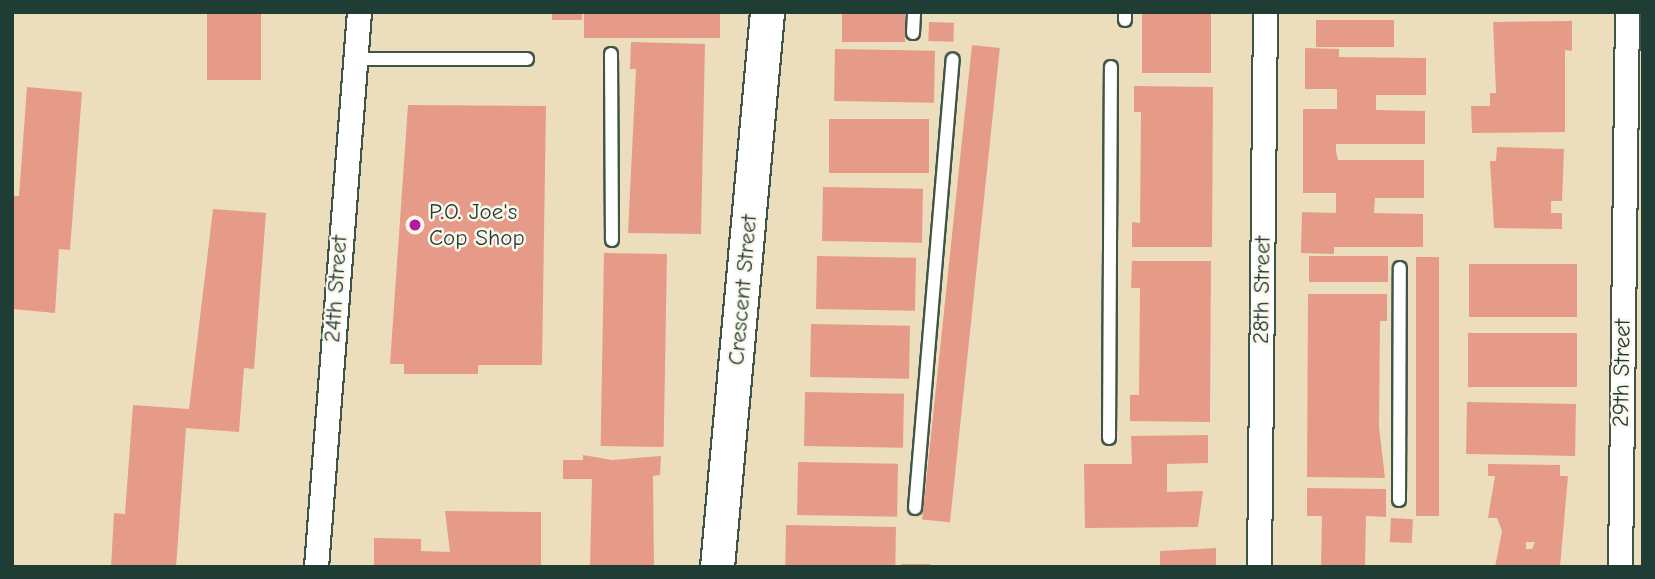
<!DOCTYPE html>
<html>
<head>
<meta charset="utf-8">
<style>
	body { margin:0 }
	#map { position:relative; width:1655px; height:579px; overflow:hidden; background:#ecdebc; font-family:"Comic Neue",sans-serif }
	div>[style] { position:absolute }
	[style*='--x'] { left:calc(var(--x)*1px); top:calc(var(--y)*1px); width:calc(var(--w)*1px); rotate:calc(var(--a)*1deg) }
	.building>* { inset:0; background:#e69b88; transform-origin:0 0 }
	.roads { filter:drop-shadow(2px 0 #3e5548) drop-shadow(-2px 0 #3e5548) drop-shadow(0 2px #3e5548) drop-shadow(0 -2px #3e5548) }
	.lane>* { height:12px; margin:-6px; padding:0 6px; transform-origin:6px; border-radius:6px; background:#fff }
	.street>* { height:23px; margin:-11.5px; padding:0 11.5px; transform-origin:11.5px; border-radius:11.5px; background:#fff }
	.secondary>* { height:33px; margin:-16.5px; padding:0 16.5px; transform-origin:16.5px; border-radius:16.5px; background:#fff }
	.dots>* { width:19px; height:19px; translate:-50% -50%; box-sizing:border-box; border:4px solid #fbf7ec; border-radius:50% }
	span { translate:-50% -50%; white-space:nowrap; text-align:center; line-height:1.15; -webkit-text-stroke:5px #fbf7ec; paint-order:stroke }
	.poi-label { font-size:23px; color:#1f3d34 }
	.left { translate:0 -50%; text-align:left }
	.street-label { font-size:23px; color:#1f3d34 }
	.frame { position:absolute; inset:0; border:14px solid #1f3d34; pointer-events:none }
</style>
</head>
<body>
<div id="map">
	<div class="building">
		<i style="left:207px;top:12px;width:54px;height:68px"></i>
		<i style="left:552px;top:12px;width:30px;height:8px"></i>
		<i style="left:584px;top:12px;width:136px;height:26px"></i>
		<i style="left:905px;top:12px;width:30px;height:63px;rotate:90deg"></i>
		<i style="left:1142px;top:12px;width:69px;height:61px"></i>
		<i style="left:1316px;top:20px;width:78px;height:27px"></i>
		<i style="clip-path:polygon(1572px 21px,1572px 51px,1565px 50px,1565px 132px,1472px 133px,1471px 106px,1490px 106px,1490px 93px,1496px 93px,1493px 22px)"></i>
		<i style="left:929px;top:22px;width:25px;height:19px;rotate:2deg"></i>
		<i style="clip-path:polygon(631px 42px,705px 44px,701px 234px,628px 233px,636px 69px,630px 69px)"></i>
		<i style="left:972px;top:45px;width:28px;height:477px;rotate:6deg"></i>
		<i style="clip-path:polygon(1305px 48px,1339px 49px,1339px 57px,1426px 58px,1426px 95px,1376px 95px,1376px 110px,1425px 111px,1425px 144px,1336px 144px,1336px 151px,1338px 160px,1424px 160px,1424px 198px,1375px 198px,1374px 213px,1423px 214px,1423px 247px,1334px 247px,1334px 254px,1301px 253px,1302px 212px,1336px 213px,1336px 193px,1303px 193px,1303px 109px,1337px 109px,1337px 89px,1305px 89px)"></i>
		<i style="left:835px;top:49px;width:100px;height:52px;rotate:1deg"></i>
		<i style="clip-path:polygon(1134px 86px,1213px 87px,1212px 247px,1132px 247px,1132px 222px,1140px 223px,1141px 112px,1134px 112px)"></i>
		<i style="clip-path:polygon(27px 87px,82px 92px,70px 250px,59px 249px,55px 313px,12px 309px,12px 196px,19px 196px)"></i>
		<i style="clip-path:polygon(408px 105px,546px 106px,542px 365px,478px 365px,478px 374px,404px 374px,404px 364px,390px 364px)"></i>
		<i style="left:829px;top:119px;width:100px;height:54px"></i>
		<i style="clip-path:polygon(1497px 147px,1564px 149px,1562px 201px,1551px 201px,1551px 213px,1562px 213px,1562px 229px,1494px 228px,1490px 161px,1496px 161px)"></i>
		<i style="left:823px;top:187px;width:100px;height:54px;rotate:1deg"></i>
		<i style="clip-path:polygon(213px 209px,266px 213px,254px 369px,244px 368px,239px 432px,186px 428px,176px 567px,111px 567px,114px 513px,125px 514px,133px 405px,189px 409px)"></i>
		<i style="left:604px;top:253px;width:63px;height:193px;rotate:1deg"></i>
		<i style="left:817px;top:256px;width:99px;height:53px;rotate:1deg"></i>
		<i style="left:1309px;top:256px;width:79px;height:26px"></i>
		<i style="left:1416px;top:257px;width:23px;height:259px"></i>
		<i style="clip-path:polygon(1132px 261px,1211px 261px,1210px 422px,1130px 421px,1130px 395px,1139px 395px,1140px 288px,1131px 288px)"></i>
		<i style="left:1469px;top:264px;width:108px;height:53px"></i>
		<i style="clip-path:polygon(1308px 294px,1387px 294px,1387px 321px,1380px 321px,1379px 427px,1385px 478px,1307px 477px)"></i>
		<i style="left:811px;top:324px;width:99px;height:53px;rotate:1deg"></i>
		<i style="left:1468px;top:333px;width:109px;height:54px"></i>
		<i style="left:805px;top:392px;width:99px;height:54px;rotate:1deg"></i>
		<i style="left:1467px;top:402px;width:109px;height:52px;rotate:1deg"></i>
		<i style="clip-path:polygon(1208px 435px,1208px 463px,1167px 464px,1167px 492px,1203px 491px,1198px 527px,1085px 528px,1084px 464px,1132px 464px,1131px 436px)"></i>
		<i style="clip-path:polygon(583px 455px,612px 460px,661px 456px,660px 475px,653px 476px,654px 567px,590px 567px,592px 479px,563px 479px,563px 460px,583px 460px)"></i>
		<i style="left:798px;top:462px;width:100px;height:53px;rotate:1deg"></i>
		<i style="clip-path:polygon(evenodd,1488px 464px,1560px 465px,1560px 476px,1568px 476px,1560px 567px,1495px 567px,1502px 531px,1497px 518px,1488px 518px,1495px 476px,1488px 476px,1488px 464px,1526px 542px,1535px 542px,1532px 549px,1526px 549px,1526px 542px)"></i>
		<i style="clip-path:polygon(1307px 488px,1386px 489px,1386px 517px,1366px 516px,1365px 567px,1321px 567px,1322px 516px,1307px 516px)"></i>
		<i style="clip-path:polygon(445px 511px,541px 512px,541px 567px,374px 567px,374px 538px,421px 539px,421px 551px,450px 552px)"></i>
		<i style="left:1391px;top:518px;width:22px;height:24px;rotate:3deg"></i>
		<i style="left:786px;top:525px;width:110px;height:42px;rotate:1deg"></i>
		<i style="clip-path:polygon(1216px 548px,1216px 567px,1160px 567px,1160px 551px)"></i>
		<i style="left:901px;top:564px;width:29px;height:3px"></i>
	</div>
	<div class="roads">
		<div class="lane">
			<i style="--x:1125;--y:12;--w:8;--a:90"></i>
			<i style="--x:913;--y:33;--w:21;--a:-87"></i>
			<i style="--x:611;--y:54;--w:186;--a:89.7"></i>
			<i style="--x:356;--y:59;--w:171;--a:0"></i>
			<i style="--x:1109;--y:438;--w:371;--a:-89.7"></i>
			<i style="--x:1399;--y:500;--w:232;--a:-89.8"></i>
			<i style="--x:915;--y:508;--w:450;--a:-85.2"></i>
		</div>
		<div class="street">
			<i style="--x:316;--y:567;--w:557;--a:-85.57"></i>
			<i style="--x:1259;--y:567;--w:555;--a:-89.38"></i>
			<i style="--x:1620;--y:567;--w:555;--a:-89.28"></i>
		</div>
		<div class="secondary">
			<i style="--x:717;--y:567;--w:557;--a:-84.85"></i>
		</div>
	</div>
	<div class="dots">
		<i style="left:415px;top:225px;background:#b5179e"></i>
	</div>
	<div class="poi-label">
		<span class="left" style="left:429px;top:225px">P.O. Joe's<br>Cop Shop</span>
	</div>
	<div class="street-label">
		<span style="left:336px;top:289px;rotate:-86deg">24th Street</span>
		<span style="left:743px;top:290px;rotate:-85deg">Crescent Street</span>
		<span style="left:1262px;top:290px;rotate:-89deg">28th Street</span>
		<span style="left:1622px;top:373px;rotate:-89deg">29th Street</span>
	</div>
	<div class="frame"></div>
</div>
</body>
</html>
